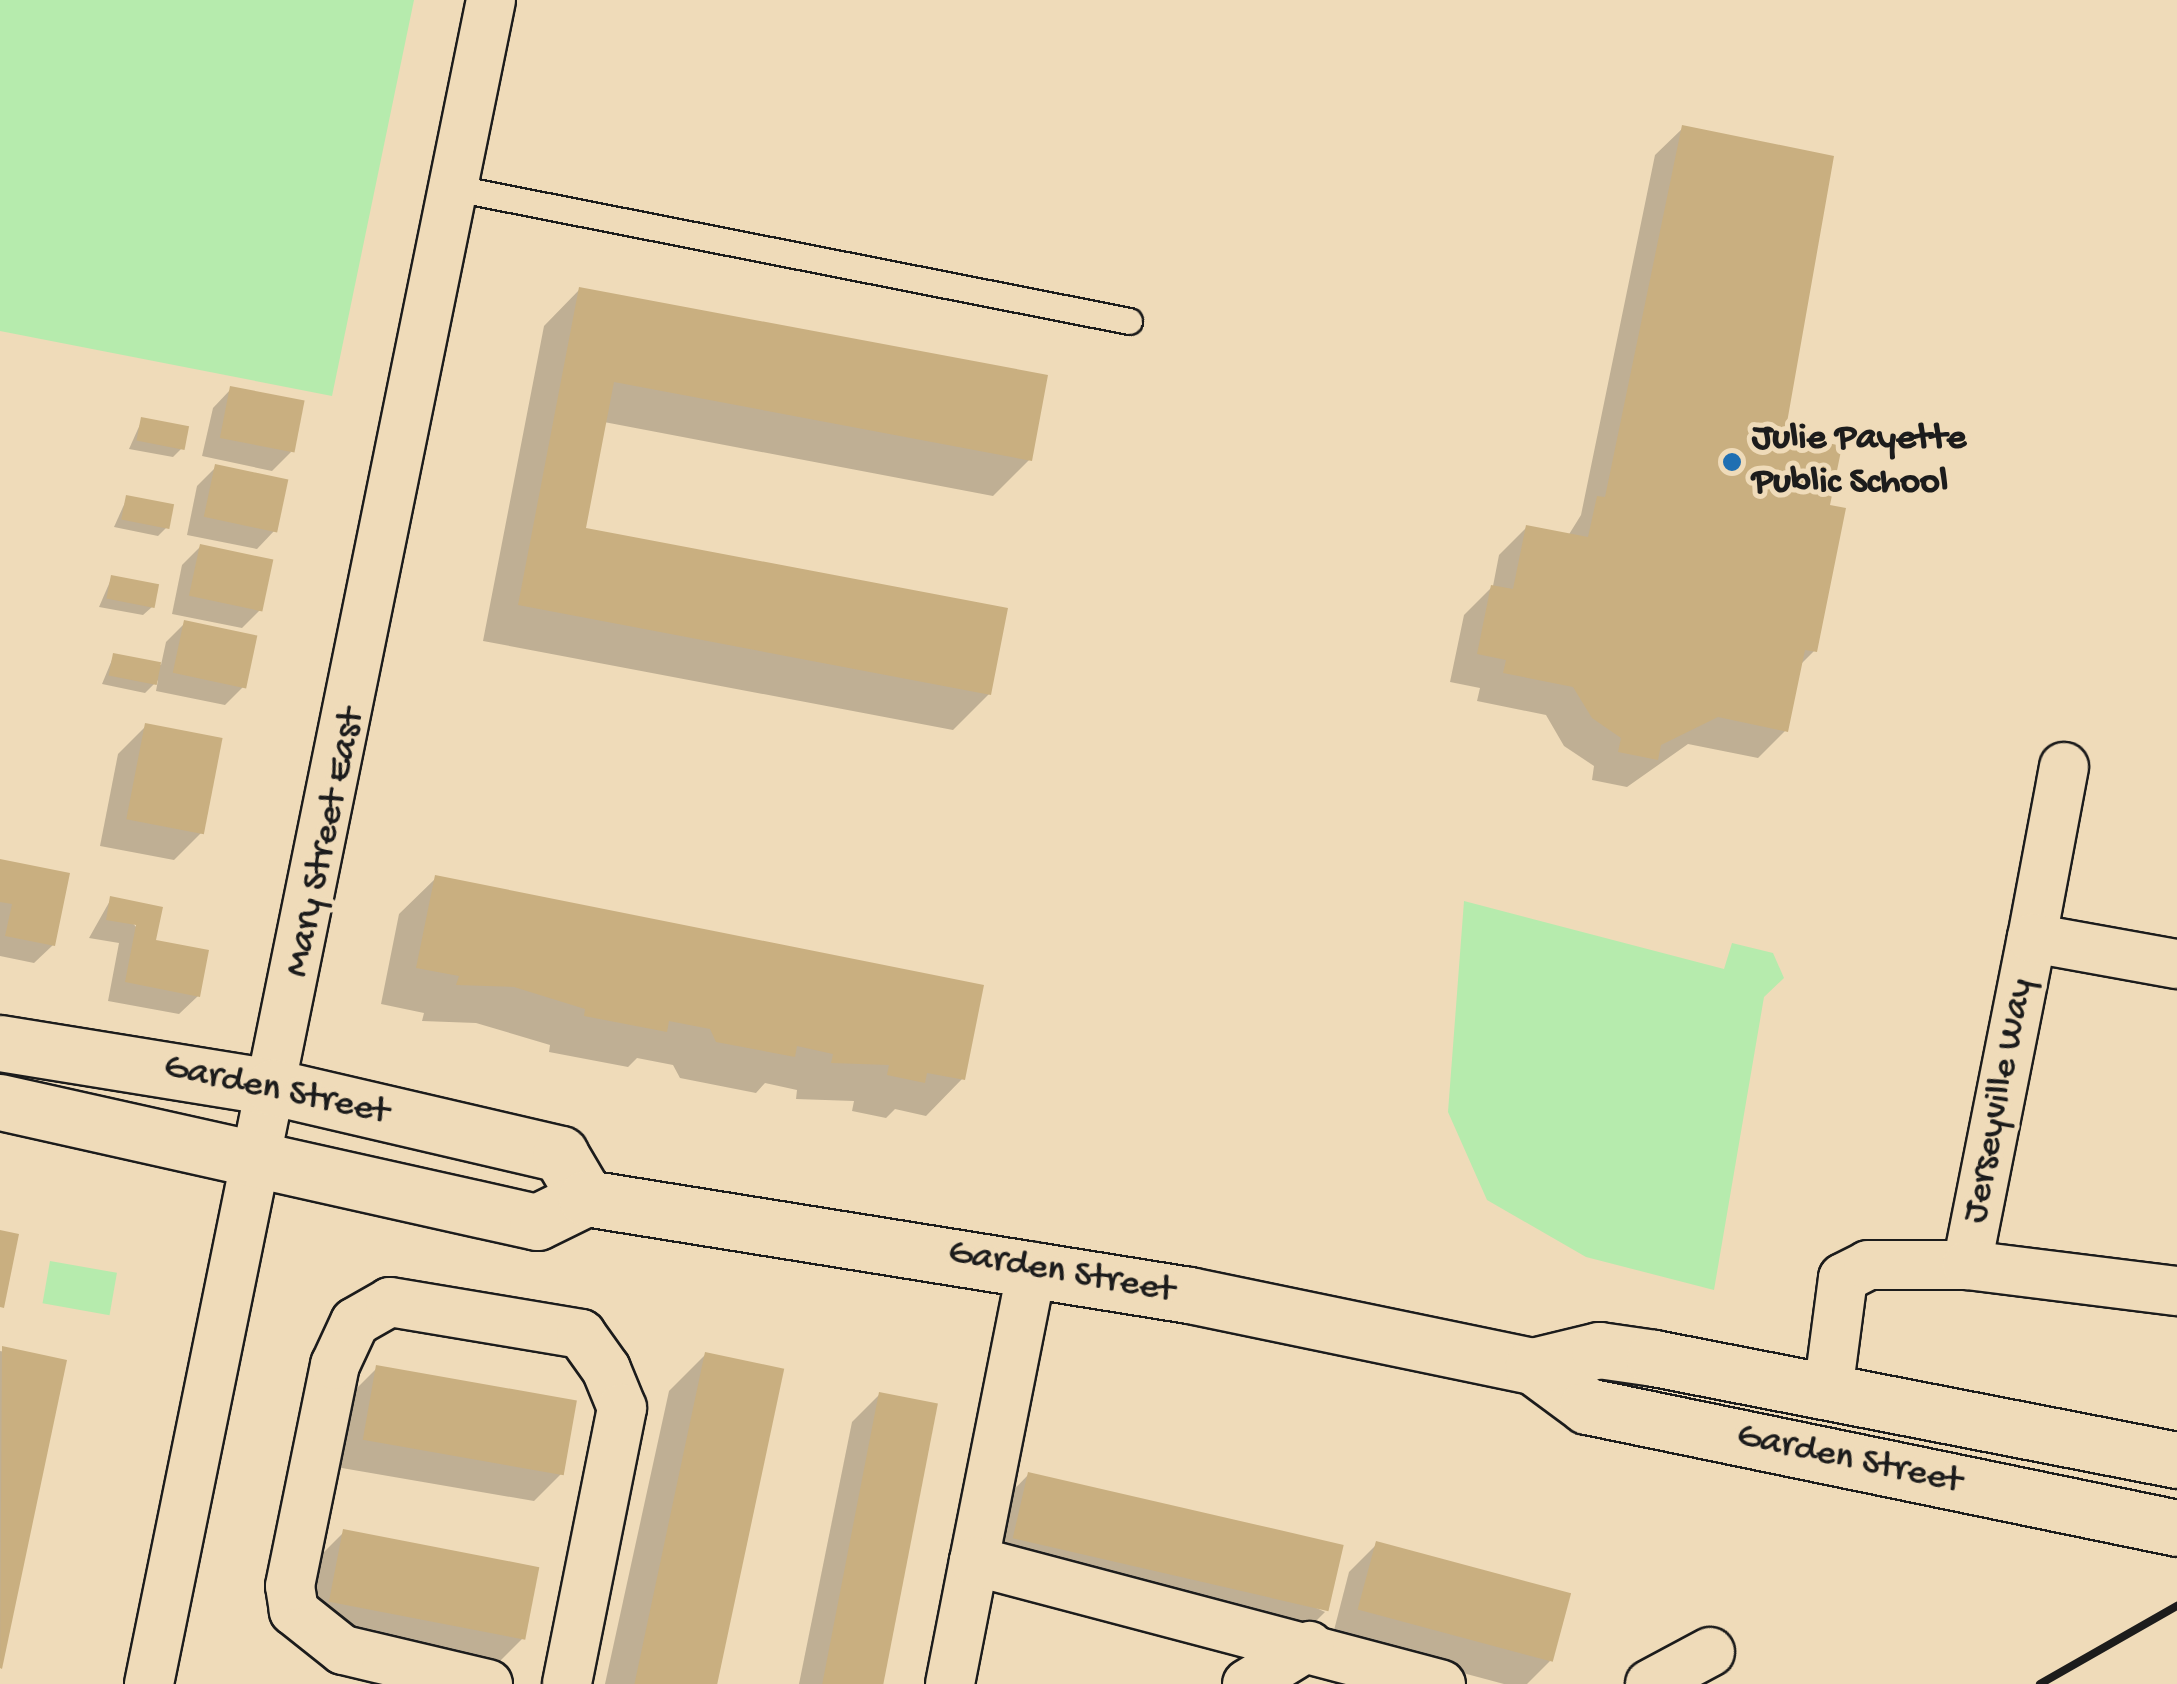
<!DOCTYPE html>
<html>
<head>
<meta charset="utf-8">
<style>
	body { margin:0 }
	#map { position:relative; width:2177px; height:1684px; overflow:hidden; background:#efdbb9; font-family:"Gochi Hand",sans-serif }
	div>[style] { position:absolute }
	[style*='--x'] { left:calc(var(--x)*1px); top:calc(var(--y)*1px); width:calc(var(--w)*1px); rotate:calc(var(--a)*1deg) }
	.green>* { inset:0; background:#b6ebad; transform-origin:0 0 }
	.shadow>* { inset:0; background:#0003 }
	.building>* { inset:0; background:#c9af80; transform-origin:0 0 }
	.roads { filter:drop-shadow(2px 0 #1c1c1c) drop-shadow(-2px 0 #1c1c1c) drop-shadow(0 2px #1c1c1c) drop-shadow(0 -2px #1c1c1c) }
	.lane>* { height:25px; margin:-12.5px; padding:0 12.5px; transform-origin:12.5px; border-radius:12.5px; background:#efdbb9 }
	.street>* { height:48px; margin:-24px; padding:0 24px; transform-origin:24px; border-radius:24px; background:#efdbb9 }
	.secondary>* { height:55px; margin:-27.5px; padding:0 27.5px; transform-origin:27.5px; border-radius:27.5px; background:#efdbb9 }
	.rail>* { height:8px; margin:-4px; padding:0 4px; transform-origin:4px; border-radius:4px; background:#1c1c1c }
	.dots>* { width:28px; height:28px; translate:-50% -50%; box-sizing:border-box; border:5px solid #efdbb9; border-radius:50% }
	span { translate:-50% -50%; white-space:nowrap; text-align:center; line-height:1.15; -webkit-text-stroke:10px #efdbb9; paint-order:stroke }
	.poi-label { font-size:38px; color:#1c1c1c; font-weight:700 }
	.left { translate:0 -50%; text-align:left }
	.street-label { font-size:38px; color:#1c1c1c }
</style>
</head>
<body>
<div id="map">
	<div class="green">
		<i style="clip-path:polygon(0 0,414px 0,332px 396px,0 331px)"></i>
		<i style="clip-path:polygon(1464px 901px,1724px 969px,1732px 943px,1773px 953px,1784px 978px,1764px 997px,1714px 1290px,1586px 1257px,1487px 1200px,1448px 1112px)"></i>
		<i style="left:50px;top:1261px;width:68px;height:43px;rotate:10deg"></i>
	</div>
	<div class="shadow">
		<i style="clip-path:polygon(1683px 128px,1783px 436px,1827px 507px,1814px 651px,1799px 666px,1786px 730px,1758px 758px,1688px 744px,1627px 787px,1592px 780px,1594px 766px,1564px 746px,1546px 715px,1477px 701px,1480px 688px,1450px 682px,1464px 615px,1493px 586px,1499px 555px,1527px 527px,1568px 536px,1581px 515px,1655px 155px)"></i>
		<i style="clip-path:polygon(580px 289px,1030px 459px,993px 496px,604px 422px,583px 530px,989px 694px,953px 730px,483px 641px,544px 326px)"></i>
		<i style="clip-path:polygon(231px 389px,291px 452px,272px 471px,202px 456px,213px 408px)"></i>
		<i style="clip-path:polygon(142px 420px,182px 448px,173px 457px,129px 449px)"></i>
		<i style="clip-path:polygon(216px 467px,275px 530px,257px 549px,187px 535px,197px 486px)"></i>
		<i style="clip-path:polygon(127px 498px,167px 527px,158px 536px,114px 527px)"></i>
		<i style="clip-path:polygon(201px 546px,260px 610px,242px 628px,172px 614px,182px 565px)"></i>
		<i style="clip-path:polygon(112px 577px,152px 607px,143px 615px,99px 607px)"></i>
		<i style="clip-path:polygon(185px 623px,244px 686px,225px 705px,156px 691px,158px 680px,145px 693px,102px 684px,114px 655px,161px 665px,166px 642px)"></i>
		<i style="clip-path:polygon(146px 726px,202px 832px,174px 860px,100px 846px,118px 754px)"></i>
		<i style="clip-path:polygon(0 861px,53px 945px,34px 963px,0 956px)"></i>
		<i style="clip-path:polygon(436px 878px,962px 1079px,926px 1116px,895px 1109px,886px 1118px,852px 1111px,854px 1101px,796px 1099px,797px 1090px,765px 1083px,756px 1093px,680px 1078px,673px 1065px,637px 1058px,628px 1067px,549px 1052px,550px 1045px,476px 1023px,422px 1021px,424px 1013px,381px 1004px,399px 914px)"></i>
		<i style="clip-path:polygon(111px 899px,198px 996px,179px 1014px,108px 1001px,119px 943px,89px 938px)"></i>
		<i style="clip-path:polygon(0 1351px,64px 1362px,0 1664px)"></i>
		<i style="clip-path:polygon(706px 1354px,713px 1684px,605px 1684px,669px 1391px)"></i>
		<i style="clip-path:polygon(377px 1368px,562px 1473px,534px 1501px,336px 1467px,349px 1396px)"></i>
		<i style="clip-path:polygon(880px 1394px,880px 1684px,799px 1684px,852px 1422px)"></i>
		<i style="clip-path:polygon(1028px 1475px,1325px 1612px,1297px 1640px,985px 1566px,1001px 1503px)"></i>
		<i style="clip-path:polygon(344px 1532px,523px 1638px,495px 1666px,303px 1629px,316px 1560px)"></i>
		<i style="clip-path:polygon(1377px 1544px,1550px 1661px,1527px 1684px,1504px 1684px,1332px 1638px,1349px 1572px)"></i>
	</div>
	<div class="building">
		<i style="clip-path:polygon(1682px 125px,1834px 156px,1785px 434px,1842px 446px,1830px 505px,1846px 508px,1817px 652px,1805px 650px,1788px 732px,1718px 717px,1661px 745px,1658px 760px,1618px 752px,1621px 738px,1592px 718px,1573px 687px,1503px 673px,1506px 660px,1477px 654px,1491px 585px,1513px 589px,1526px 525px,1588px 537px,1597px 496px,1605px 497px)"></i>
		<i style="clip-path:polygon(579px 287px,1048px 375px,1032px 461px,614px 382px,586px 528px,1008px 608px,991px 695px,518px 605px)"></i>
		<i style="left:230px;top:386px;width:76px;height:53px;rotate:11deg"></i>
		<i style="left:141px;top:417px;width:49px;height:24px;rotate:11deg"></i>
		<i style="left:215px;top:464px;width:75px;height:54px;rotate:12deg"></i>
		<i style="left:126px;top:495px;width:49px;height:25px;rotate:11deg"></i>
		<i style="left:200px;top:544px;width:75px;height:53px;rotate:12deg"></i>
		<i style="left:111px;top:575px;width:49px;height:24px;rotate:11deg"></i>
		<i style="left:184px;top:620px;width:75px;height:54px;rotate:12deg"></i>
		<i style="left:113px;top:653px;width:49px;height:23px;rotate:11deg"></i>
		<i style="left:145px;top:723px;width:79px;height:98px;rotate:11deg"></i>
		<i style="clip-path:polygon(0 859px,70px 873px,55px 946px,5px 936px,12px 904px,0 902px)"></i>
		<i style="clip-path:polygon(435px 875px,984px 985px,965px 1080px,927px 1073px,925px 1083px,887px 1075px,889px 1065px,831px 1063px,833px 1054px,797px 1046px,795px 1057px,716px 1042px,710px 1029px,669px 1021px,667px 1032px,584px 1016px,585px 1009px,514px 987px,456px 985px,459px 976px,416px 968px)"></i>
		<i style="clip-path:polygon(110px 896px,163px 907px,156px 940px,209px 950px,200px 997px,125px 982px,136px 925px,106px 920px)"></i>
		<i style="clip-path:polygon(0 1230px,19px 1234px,4px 1308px,0 1307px)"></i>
		<i style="clip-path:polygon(2px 1346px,67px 1360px,2px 1669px,0 1668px)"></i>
		<i style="left:705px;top:1352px;width:81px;height:340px;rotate:12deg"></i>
		<i style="left:376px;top:1365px;width:204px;height:76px;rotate:10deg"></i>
		<i style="left:879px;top:1392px;width:60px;height:298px;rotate:11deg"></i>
		<i style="left:1028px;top:1472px;width:324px;height:68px;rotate:13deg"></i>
		<i style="left:343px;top:1529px;width:200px;height:74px;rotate:11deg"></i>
		<i style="left:1376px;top:1541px;width:202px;height:71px;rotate:15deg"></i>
	</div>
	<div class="roads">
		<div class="lane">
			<i style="--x:455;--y:188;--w:687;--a:11.16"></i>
		</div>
		<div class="street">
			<i style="--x:2032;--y:938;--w:174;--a:-79.4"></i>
			<i style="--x:1967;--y:1265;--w:333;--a:-78.8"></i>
			<i style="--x:2032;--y:938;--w:147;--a:10.2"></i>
			<i style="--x:1828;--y:1392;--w:115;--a:-82.5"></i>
			<i style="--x:1843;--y:1278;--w:28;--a:-27"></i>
			<i style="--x:1868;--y:1265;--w:99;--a:0"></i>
			<i style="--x:1967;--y:1265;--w:212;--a:7.1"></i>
			<i style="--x:974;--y:1561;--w:300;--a:-78.8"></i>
			<i style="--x:149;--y:1684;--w:1718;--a:-78.52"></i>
			<i style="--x:488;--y:1684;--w:149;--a:-166.8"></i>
			<i style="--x:343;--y:1650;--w:63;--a:-141.5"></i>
			<i style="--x:294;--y:1611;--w:25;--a:-99"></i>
			<i style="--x:290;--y:1586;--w:226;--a:-78.5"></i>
			<i style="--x:335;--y:1365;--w:47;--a:-65.1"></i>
			<i style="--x:355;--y:1322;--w:40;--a:-29.7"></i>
			<i style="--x:390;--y:1302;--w:194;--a:9.5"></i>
			<i style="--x:581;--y:1334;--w:43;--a:54.5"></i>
			<i style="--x:606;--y:1369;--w:42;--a:67.7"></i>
			<i style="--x:622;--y:1408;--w:281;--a:101.3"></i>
			<i style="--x:950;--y:1684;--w:125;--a:-79"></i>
			<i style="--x:974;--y:1561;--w:483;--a:14.8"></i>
			<i style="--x:1247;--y:1684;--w:73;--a:-31.5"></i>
			<i style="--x:1650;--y:1684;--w:68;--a:-28.1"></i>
		</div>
		<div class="secondary">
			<i style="--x:0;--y:1043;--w:277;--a:9.2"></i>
			<i style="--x:273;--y:1087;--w:295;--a:13.1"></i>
			<i style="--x:560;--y:1154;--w:51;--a:59.4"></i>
			<i style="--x:0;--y:1102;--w:550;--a:12.6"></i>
			<i style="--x:537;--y:1222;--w:55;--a:-26.1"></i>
			<i style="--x:586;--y:1198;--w:611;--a:9.14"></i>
			<i style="--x:1189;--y:1295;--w:351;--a:11.7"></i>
			<i style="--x:1533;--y:1366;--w:67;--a:36.5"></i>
			<i style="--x:1587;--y:1406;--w:602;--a:11.68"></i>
			<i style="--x:1533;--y:1366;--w:68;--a:-13.6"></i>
			<i style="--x:1599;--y:1350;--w:56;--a:8.3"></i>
			<i style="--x:1654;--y:1358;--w:533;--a:11.04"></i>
		</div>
	</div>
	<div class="rail">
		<i style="--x:2040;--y:1684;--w:158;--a:-29.7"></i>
	</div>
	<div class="dots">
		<i style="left:1732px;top:462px;background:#1f6fb2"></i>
	</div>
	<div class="poi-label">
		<span class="left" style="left:1752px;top:462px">Julie Payette<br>Public School</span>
	</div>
	<div class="street-label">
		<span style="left:326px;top:843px;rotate:-78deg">Mary Street East</span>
		<span style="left:276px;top:1091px;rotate:12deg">Garden Street</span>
		<span style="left:2000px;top:1101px;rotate:-79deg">Jerseyville Way</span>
		<span style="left:1061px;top:1273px;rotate:10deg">Garden Street</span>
		<span style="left:1849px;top:1460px;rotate:12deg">Garden Street</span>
	</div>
</div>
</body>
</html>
